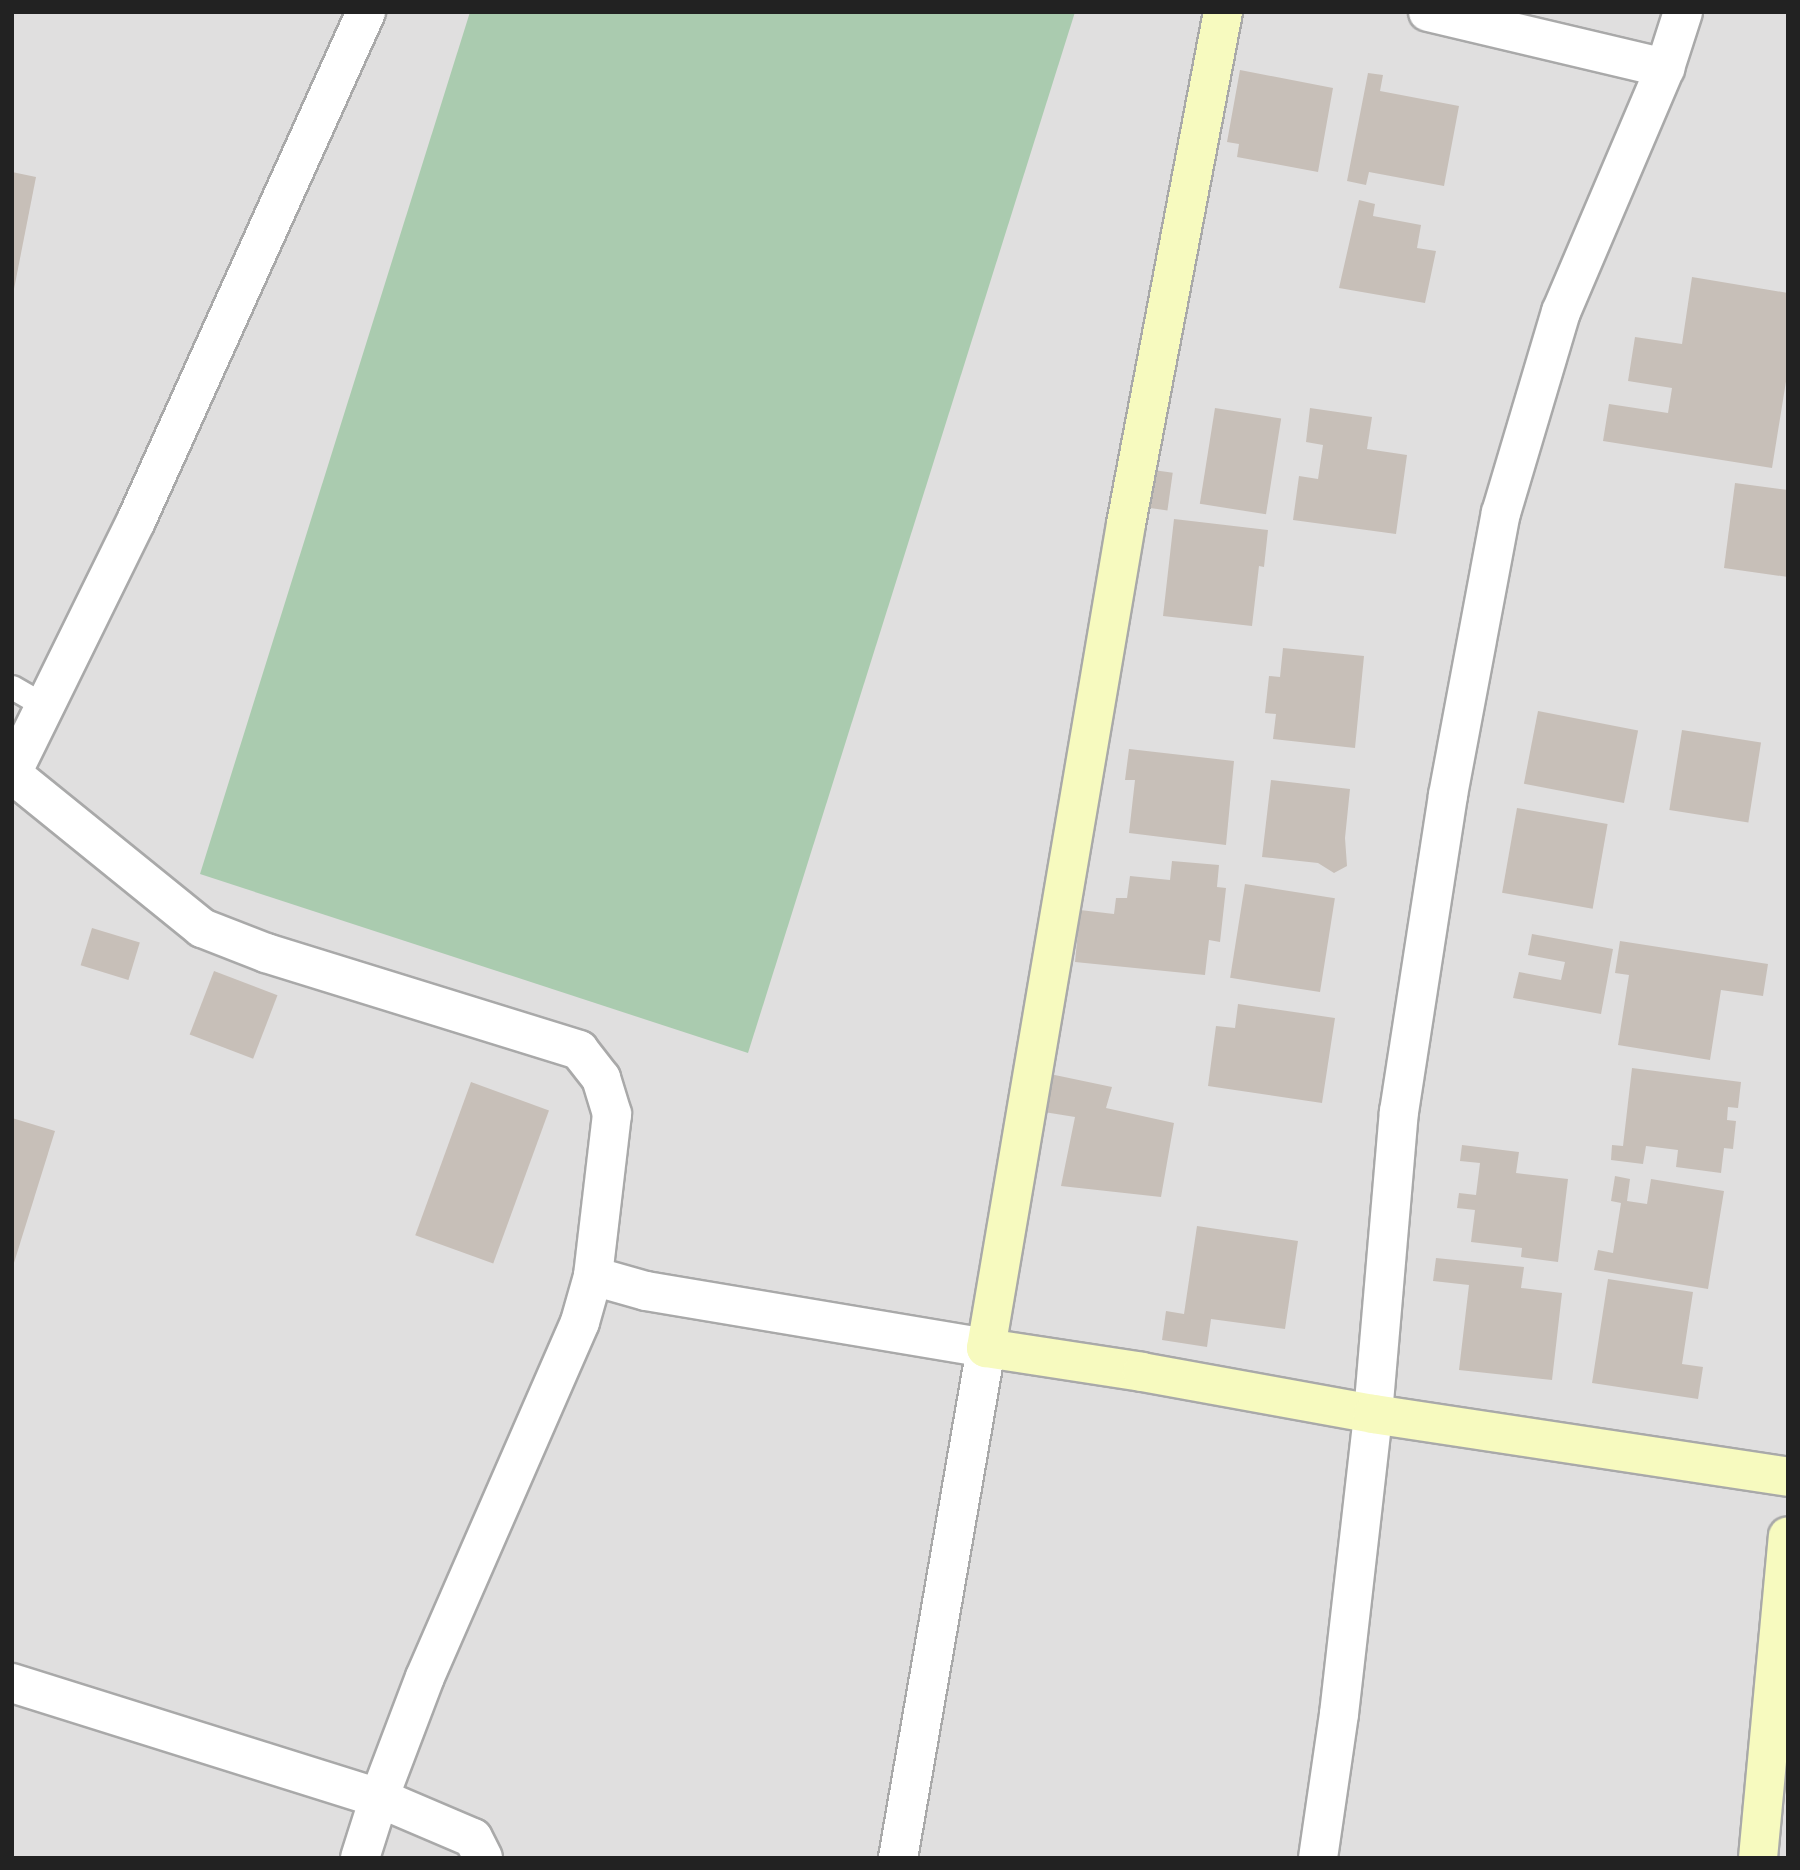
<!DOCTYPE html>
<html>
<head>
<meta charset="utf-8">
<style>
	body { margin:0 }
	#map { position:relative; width:1800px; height:1870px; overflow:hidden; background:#f2efe9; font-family:Barlow,sans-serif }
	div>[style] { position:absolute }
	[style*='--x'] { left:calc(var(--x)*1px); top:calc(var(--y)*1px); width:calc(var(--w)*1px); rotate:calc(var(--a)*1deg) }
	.residential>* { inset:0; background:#e0dfdf; transform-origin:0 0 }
	.cemetery>* { inset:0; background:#aacbaf }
	.building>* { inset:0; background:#c7bfb8; transform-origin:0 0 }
	.roads { filter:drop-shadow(2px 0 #a9a9a9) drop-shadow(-2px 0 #a9a9a9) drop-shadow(0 2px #a9a9a9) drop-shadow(0 -2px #a9a9a9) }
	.lane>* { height:23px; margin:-11.5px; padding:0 11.5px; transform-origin:11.5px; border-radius:11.5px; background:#fff }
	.street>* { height:38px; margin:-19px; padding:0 19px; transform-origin:19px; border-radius:19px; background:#fff }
	.secondary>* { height:38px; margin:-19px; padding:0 19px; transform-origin:19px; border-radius:19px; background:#f7fabf }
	span { translate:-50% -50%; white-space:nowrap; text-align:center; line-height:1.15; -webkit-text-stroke:5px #fff; paint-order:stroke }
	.frame { position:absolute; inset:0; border:14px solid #222; pointer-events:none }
</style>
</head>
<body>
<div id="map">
	<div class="residential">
		<i style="left:12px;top:12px;width:1776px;height:1846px"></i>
	</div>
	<div class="cemetery">
		<i style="clip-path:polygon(470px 12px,1075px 12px,748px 1053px,200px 874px)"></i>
	</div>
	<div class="building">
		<i style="clip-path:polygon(1240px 70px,1333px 88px,1318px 172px,1237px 157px,1239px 144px,1227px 142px)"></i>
		<i style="clip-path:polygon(1368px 73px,1383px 75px,1380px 91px,1459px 106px,1444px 186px,1369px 172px,1366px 185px,1347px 181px)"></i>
		<i style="clip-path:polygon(12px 172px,36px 177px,14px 289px,12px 289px)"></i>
		<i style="clip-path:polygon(1359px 200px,1375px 204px,1373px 216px,1421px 225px,1417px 248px,1436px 251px,1425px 303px,1339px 288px)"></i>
		<i style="clip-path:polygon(1692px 277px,1788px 293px,1788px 369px,1772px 468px,1603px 441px,1609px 404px,1668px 413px,1672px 388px,1628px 381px,1635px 337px,1682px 344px)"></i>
		<i style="left:1215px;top:408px;width:67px;height:97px;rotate:9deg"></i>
		<i style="clip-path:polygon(1310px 408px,1372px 417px,1367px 449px,1407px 455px,1396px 534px,1293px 520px,1299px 476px,1318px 479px,1323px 445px,1306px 442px)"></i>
		<i style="left:1146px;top:469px;width:27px;height:38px;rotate:8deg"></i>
		<i style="clip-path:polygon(1735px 483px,1788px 490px,1788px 577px,1724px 568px)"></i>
		<i style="clip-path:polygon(1174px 519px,1268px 530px,1264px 567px,1259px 566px,1252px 626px,1163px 616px)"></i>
		<i style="clip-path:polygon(1283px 648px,1364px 656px,1355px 748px,1273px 739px,1276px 714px,1265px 713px,1269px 676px,1280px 677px)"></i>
		<i style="left:1538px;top:711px;width:102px;height:74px;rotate:11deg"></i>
		<i style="left:1682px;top:730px;width:80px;height:81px;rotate:9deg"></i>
		<i style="clip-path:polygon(1129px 749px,1234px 761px,1226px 845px,1129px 833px,1135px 780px,1125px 780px)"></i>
		<i style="clip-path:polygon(1271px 780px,1350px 789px,1345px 838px,1347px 866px,1334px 873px,1318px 863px,1262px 857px)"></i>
		<i style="left:1517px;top:808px;width:92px;height:86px;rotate:10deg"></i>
		<i style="clip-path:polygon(1172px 861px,1219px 865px,1217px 887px,1226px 888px,1220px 942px,1209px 940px,1205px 975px,1075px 962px,1080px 910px,1114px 914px,1116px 898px,1127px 898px,1130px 876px,1170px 880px)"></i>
		<i style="left:1245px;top:884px;width:91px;height:95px;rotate:9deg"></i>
		<i style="left:92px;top:928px;width:50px;height:39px;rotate:17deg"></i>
		<i style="clip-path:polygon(1532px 934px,1613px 949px,1601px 1014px,1513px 998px,1519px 972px,1561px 980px,1565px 962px,1528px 955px)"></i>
		<i style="clip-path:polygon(1620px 941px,1768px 964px,1763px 996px,1721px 990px,1710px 1060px,1618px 1045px,1629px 975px,1615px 973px)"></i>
		<i style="left:214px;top:971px;width:68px;height:68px;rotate:21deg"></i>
		<i style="clip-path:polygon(1238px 1004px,1335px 1018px,1322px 1103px,1208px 1086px,1216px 1026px,1235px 1028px)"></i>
		<i style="clip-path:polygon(1632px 1068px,1741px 1082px,1738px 1108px,1728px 1107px,1727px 1120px,1736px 1121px,1733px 1149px,1724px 1148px,1721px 1173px,1676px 1167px,1678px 1150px,1646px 1146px,1643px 1164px,1611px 1160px,1612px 1145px,1623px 1146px)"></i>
		<i style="clip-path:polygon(1050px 1074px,1112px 1087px,1106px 1108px,1174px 1123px,1161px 1197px,1061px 1186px,1075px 1117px,1044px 1112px)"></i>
		<i style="left:471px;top:1082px;width:83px;height:163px;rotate:20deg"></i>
		<i style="clip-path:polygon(12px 1118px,55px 1131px,13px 1266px,12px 1266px)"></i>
		<i style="clip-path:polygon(1462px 1145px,1519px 1152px,1516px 1173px,1568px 1179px,1558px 1262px,1521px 1257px,1522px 1248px,1471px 1242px,1475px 1210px,1457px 1208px,1459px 1193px,1476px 1195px,1480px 1163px,1460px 1161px)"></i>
		<i style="clip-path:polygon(1615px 1176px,1630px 1179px,1627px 1201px,1647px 1204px,1651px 1179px,1724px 1191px,1708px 1289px,1594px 1270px,1598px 1250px,1613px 1253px,1621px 1203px,1611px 1201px)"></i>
		<i style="clip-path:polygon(1197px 1226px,1298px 1241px,1285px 1329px,1211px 1319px,1207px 1347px,1162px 1340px,1166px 1311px,1184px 1314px)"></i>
		<i style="clip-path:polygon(1436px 1258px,1524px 1267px,1521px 1288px,1562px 1293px,1552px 1380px,1459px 1370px,1469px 1285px,1433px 1281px)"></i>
		<i style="clip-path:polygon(1608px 1279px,1693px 1292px,1682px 1364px,1703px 1367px,1698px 1399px,1592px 1383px)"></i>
	</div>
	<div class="roads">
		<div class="lane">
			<i style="--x:12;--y:687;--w:38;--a:30"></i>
		</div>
		<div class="street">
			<i style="--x:1428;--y:12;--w:244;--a:13.3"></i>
			<i style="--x:12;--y:773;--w:281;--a:-63.8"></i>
			<i style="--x:136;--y:521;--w:559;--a:-65.68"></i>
			<i style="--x:12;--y:774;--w:245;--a:39"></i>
			<i style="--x:202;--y:928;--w:69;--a:21.3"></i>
			<i style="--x:266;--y:953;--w:328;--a:17.2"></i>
			<i style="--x:579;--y:1050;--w:36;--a:52"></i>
			<i style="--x:601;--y:1078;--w:38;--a:73"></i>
			<i style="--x:612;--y:1114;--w:163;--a:96.7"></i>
			<i style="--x:12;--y:1683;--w:385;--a:17.4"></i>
			<i style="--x:379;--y:1798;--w:102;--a:23.1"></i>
			<i style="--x:473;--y:1838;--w:22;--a:63"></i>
			<i style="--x:360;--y:1858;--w:63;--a:-72.4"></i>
			<i style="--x:379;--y:1798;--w:129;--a:-69.2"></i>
			<i style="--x:425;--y:1677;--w:387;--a:-66.4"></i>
			<i style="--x:580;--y:1322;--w:48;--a:-74.2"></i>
			<i style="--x:593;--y:1276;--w:55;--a:15.8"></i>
			<i style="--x:646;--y:1291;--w:345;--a:9.5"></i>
			<i style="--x:986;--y:1348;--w:518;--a:99.79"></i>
			<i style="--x:1318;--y:1858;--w:146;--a:-81.7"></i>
			<i style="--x:1339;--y:1714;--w:302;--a:-83.5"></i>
			<i style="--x:1373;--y:1414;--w:303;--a:-85.1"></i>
			<i style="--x:1399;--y:1112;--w:321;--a:-81.2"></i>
			<i style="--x:1448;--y:795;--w:287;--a:-79.4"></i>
			<i style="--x:1501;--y:513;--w:210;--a:-73.4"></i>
			<i style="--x:1561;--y:312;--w:265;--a:-66.9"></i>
			<i style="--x:1665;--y:68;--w:59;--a:-72.2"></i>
		</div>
		<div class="secondary">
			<i style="--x:1223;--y:12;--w:521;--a:100.73"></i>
			<i style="--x:1126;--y:524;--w:836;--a:99.64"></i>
			<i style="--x:986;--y:1348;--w:158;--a:8.7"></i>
			<i style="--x:1142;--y:1372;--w:235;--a:10.3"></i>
			<i style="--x:1373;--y:1414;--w:420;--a:8.6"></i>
			<i style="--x:1758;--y:1858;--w:323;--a:-84.7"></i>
		</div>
	</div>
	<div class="frame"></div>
</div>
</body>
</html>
